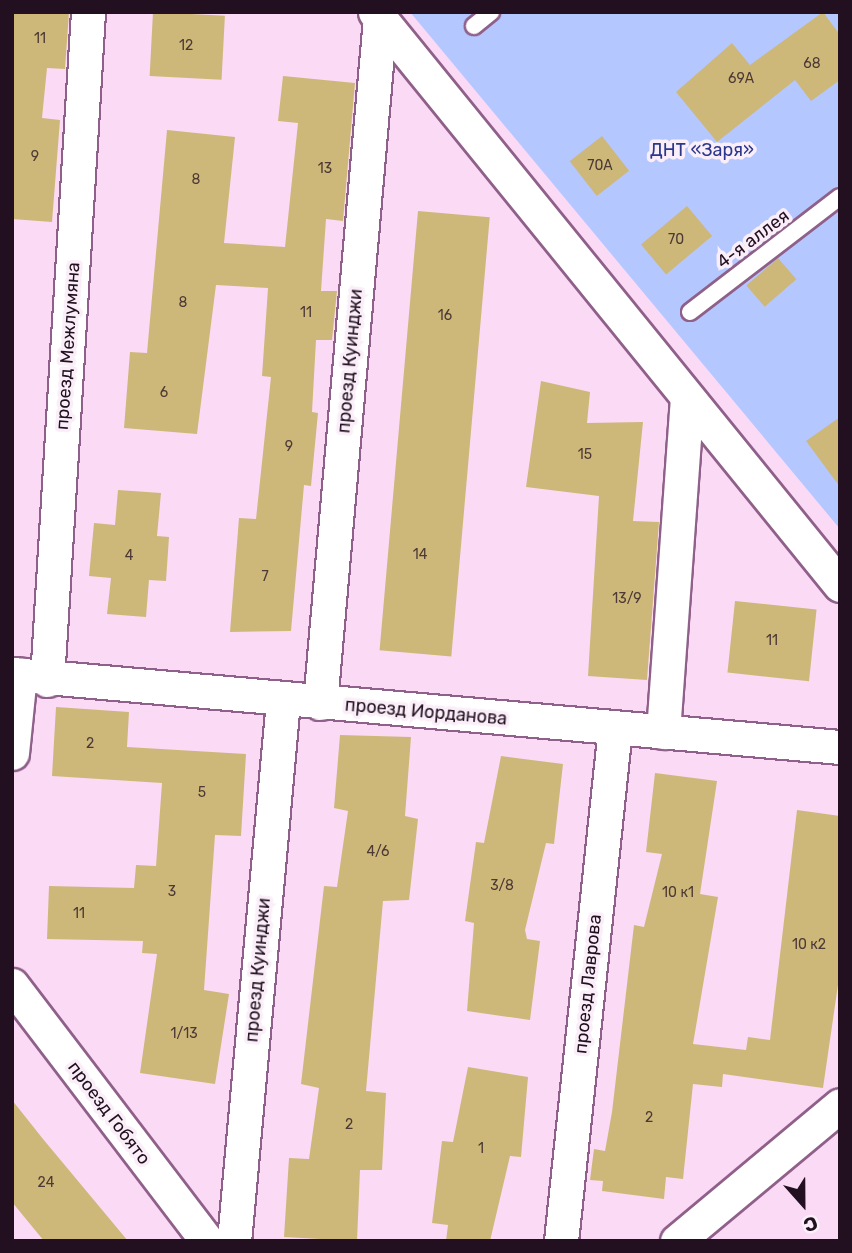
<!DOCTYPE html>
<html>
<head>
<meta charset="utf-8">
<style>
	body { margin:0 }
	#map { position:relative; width:852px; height:1253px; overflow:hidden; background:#fbdaf6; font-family:Rubik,sans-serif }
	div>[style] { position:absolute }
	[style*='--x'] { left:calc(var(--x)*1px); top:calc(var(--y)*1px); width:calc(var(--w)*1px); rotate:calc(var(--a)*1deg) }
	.green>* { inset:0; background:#b5c7ff }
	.building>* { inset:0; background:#cdb87a; transform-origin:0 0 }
	.roads { filter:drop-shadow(2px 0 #8f6089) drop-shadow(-2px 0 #8f6089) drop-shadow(0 2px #8f6089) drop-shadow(0 -2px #8f6089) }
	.service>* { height:16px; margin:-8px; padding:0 8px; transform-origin:8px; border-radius:8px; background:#fff }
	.minor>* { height:33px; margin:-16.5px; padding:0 16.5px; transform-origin:16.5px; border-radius:16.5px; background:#fff }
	span { translate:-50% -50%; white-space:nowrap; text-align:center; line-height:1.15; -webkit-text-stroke:7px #faeff8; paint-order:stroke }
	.number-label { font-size:14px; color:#4d3936 }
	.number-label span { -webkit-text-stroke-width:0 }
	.park-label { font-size:18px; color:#2a378d }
	.street-label { font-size:18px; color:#220f20 }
	.frame { position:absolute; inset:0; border:14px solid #220f20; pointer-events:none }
	.north { position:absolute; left:768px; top:1169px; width:70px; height:70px; -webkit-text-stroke:5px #faeff8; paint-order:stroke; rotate:159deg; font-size:19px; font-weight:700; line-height:28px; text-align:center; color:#220f20 }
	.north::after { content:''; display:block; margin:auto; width:24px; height:32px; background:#220f20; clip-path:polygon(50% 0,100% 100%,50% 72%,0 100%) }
</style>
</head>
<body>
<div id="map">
	<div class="green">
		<i style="clip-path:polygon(410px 12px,840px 12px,840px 529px)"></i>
	</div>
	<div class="building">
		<i style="clip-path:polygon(12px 12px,69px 12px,65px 69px,47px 68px,42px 118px,60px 120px,52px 222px,12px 219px)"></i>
		<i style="left:153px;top:12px;width:72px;height:64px;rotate:3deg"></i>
		<i style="clip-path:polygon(823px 12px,840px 35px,840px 80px,811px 101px,795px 80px,717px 142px,676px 92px,732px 43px,750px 65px)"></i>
		<i style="clip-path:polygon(283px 76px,355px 83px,343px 221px,326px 219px,321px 291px,337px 291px,332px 340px,316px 340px,312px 412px,318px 413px,311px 486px,304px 485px,291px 631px,230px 632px,239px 518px,256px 519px,271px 377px,262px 376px,268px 288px,216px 285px,197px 434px,124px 428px,130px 352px,147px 353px,167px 130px,235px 137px,224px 243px,285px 247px,298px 123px,278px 121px)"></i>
		<i style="left:602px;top:136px;width:44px;height:41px;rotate:52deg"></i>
		<i style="left:687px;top:206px;width:39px;height:60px;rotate:50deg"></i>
		<i style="left:418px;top:211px;width:72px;height:441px;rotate:5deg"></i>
		<i style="left:778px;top:258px;width:28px;height:42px;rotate:49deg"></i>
		<i style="clip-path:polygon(541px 381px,590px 392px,587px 423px,643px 422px,633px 521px,659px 522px,647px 680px,588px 676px,599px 496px,526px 487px)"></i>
		<i style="clip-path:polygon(840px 417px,840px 487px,806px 441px)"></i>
		<i style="clip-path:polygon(118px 490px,161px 493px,157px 536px,169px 537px,166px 581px,149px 580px,146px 617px,107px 614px,111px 578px,89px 576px,94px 523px,115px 525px)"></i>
		<i style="left:735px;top:601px;width:82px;height:72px;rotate:6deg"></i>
		<i style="clip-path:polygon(56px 707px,129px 712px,127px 747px,246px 754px,241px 836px,215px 835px,204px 990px,229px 994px,215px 1084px,140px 1073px,157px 954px,142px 953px,143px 941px,47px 939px,49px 886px,134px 888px,136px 865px,156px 866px,162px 783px,52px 776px)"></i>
		<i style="clip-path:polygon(340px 735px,411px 737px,405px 816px,418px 819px,409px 900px,383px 901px,366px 1091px,386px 1093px,382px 1170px,360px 1170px,357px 1241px,284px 1237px,289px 1158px,309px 1159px,319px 1088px,301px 1084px,324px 886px,337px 887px,348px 811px,334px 808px)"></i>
		<i style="clip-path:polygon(501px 756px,563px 764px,554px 844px,546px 843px,525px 930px,527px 939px,540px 941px,530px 1020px,467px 1011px,474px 923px,465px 921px,476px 842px,484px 843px)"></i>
		<i style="clip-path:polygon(655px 773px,717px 781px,700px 894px,718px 897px,693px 1044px,746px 1050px,748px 1037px,770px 1040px,797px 810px,840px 816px,840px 971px,823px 1088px,723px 1074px,722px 1087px,693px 1084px,683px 1179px,666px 1177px,664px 1199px,602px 1191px,603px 1181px,590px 1180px,594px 1149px,605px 1151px,612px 1112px,634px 925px,644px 927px,662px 854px,646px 852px)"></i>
		<i style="clip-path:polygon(468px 1067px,528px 1077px,521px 1157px,510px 1156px,490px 1241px,446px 1241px,448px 1225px,432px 1223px,442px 1141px,453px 1142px)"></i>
		<i style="clip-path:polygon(12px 1100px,43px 1139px,128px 1241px,44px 1241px,12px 1202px)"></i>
	</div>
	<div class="roads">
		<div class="service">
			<i style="--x:474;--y:26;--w:22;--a:-39"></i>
			<i style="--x:690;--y:312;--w:189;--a:-37.5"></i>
		</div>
		<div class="minor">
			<i style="--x:375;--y:12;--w:738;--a:50.94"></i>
			<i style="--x:12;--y:674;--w:831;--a:5.04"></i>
			<i style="--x:47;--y:680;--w:669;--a:-86.49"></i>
			<i style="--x:320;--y:703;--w:688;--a:-84.99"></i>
			<i style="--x:663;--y:732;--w:335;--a:-85.9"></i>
			<i style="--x:12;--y:753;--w:79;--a:-84.2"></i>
			<i style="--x:12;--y:985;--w:322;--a:52.7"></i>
			<i style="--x:234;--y:1241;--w:543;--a:-84.82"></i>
			<i style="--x:561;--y:1241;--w:516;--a:-83.99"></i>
			<i style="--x:677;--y:1241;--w:212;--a:-39.8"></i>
		</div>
	</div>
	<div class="number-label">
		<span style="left:40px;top:39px">11</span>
		<span style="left:186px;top:46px">12</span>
		<span style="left:812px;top:64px">68</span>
		<span style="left:741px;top:79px">69А</span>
		<span style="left:35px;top:157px">9</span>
		<span style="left:600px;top:166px">70А</span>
		<span style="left:325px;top:169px">13</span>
		<span style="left:196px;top:180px">8</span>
		<span style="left:676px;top:240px">70</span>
		<span style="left:183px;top:303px">8</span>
		<span style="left:306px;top:313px">11</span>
		<span style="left:445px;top:316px">16</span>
		<span style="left:164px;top:393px">6</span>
		<span style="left:289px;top:447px">9</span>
		<span style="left:585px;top:455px">15</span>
		<span style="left:420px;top:555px">14</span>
		<span style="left:129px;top:556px">4</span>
		<span style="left:265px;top:577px">7</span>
		<span style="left:627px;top:599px">13/9</span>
		<span style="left:772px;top:641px">11</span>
		<span style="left:90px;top:744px">2</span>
		<span style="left:202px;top:793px">5</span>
		<span style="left:378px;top:852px">4/6</span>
		<span style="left:502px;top:886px">3/8</span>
		<span style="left:172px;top:892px">3</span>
		<span style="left:678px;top:893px">10 к1</span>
		<span style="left:79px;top:914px">11</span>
		<span style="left:809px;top:945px">10 к2</span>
		<span style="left:184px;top:1034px">1/13</span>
		<span style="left:649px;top:1118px">2</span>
		<span style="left:349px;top:1125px">2</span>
		<span style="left:481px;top:1149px">1</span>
		<span style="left:46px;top:1183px">24</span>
	</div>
	<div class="park-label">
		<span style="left:702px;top:150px">ДНТ «Заря»</span>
	</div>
	<div class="street-label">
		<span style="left:753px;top:239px;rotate:-37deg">4-я аллея</span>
		<span style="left:68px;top:346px;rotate:-86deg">проезд Межлумяна</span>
		<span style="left:350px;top:361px;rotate:-85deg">проезд Куинджи</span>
		<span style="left:426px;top:712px;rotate:5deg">проезд Иорданова</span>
		<span style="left:258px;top:970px;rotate:-85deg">проезд Куинджи</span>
		<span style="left:588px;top:984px;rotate:-84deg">проезд Лаврова</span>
		<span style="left:109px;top:1113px;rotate:53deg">проезд Гобято</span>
	</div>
	<div class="frame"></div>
	<div class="north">С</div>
</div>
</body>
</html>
